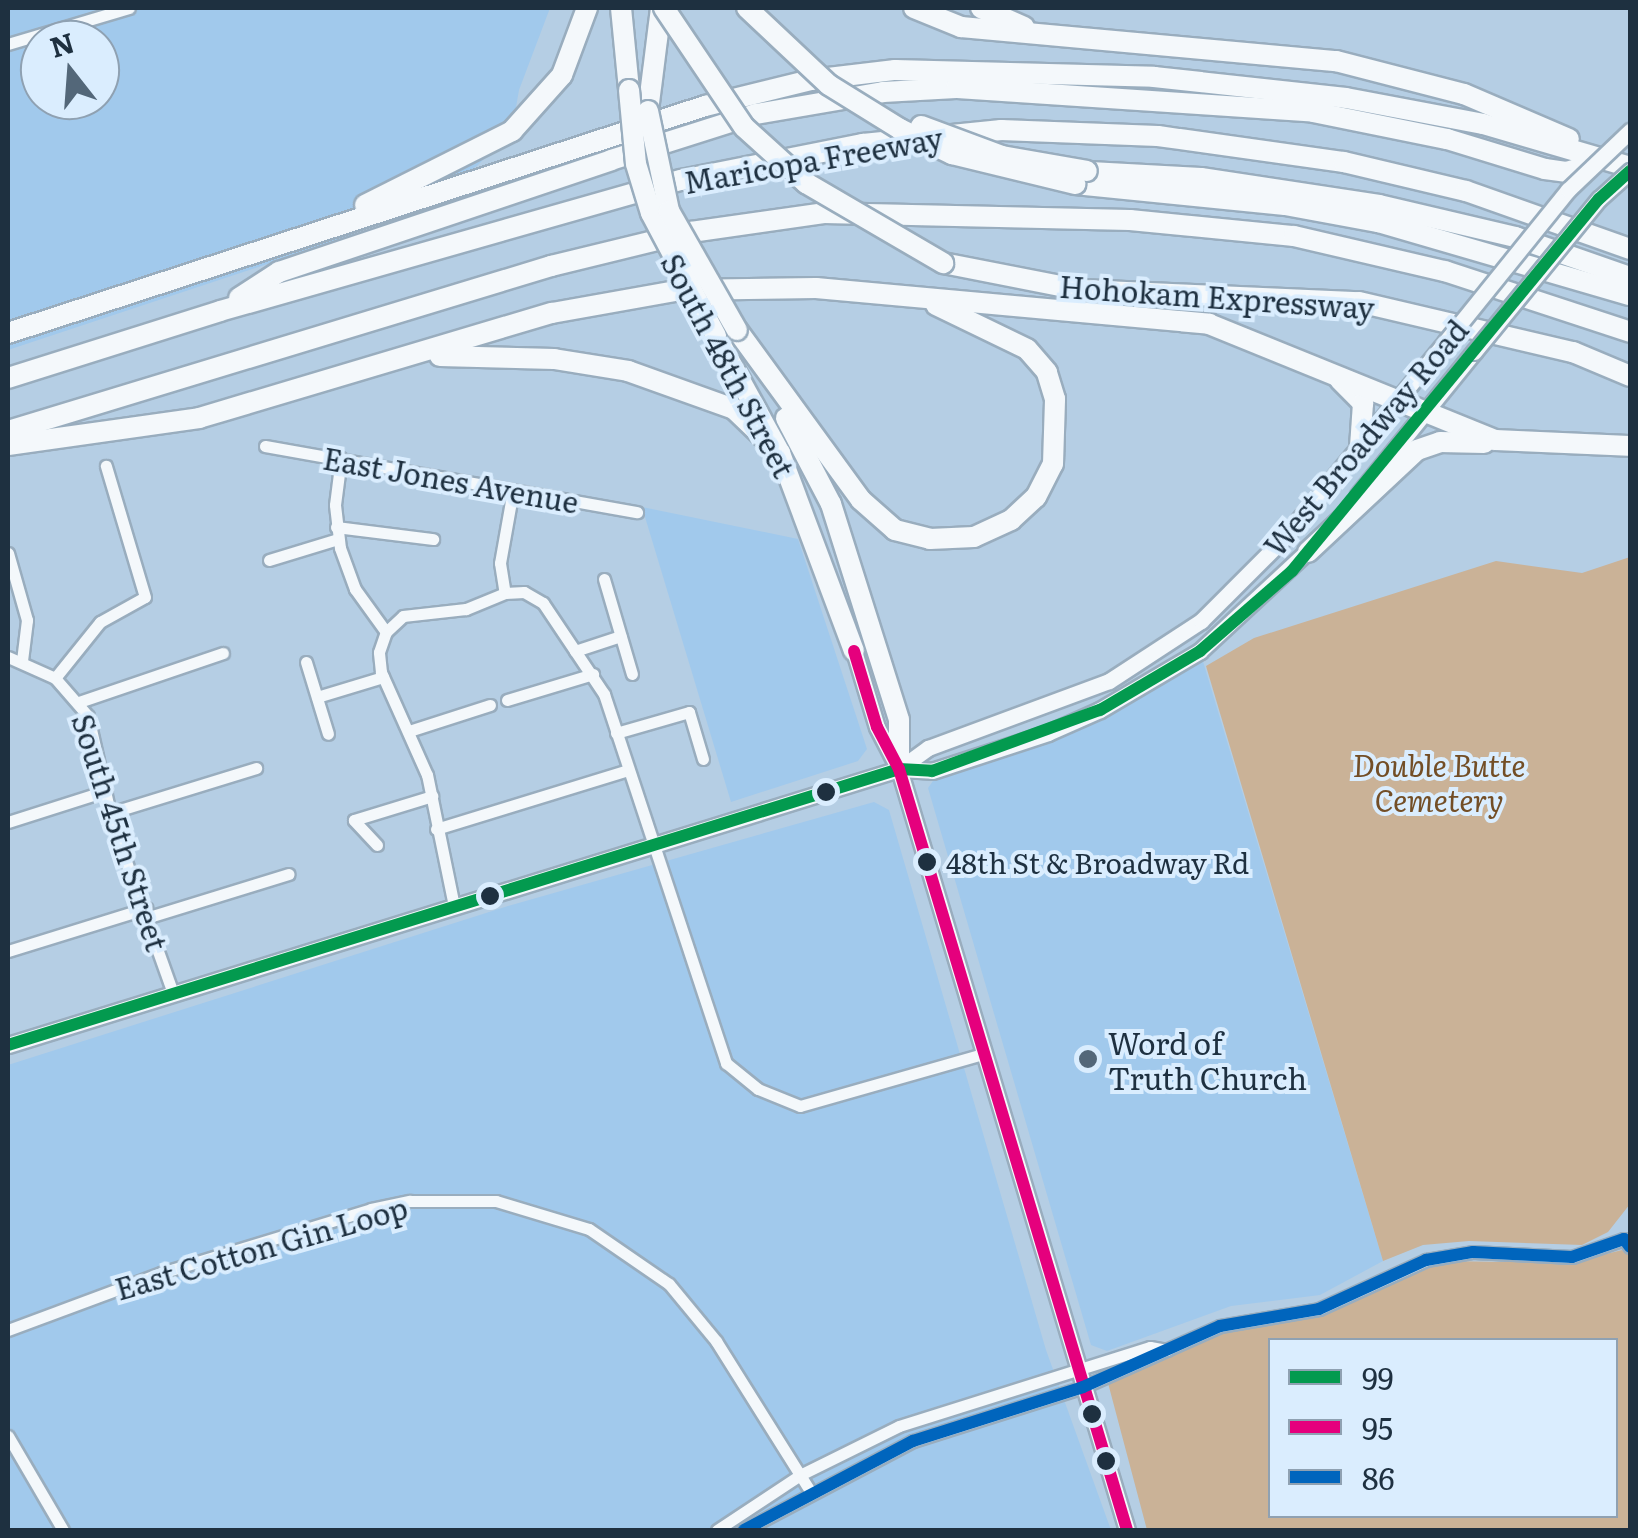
<!DOCTYPE html>
<html>
<head>
<meta charset="utf-8">
<style>
	body { margin:0 }
	#map { position:relative; width:1638px; height:1538px; overflow:hidden; background:#b5cee4; font-family:Literata,serif }
	div>[style] { position:absolute }
	[style*='--x'] { left:calc(var(--x)*1px); top:calc(var(--y)*1px); width:calc(var(--w)*1px); rotate:calc(var(--a)*1deg) }
	.built>* { inset:0; background:#a1c9ec }
	.green>* { inset:0; background:#cab297 }
	.roads { filter:drop-shadow(2px 0 #99adbe) drop-shadow(-2px 0 #99adbe) drop-shadow(0 2px #99adbe) drop-shadow(0 -2px #99adbe) }
	.minor>* { height:11px; margin:-5.5px; padding:0 5.5px; transform-origin:5.5px; border-radius:5.5px; background:#f4f8fb }
	.secondary>* { height:15px; margin:-7.5px; padding:0 7.5px; transform-origin:7.5px; border-radius:7.5px; background:#f4f8fb }
	.motorway>* { height:20px; margin:-10px; padding:0 10px; transform-origin:10px; border-radius:10px; background:#f4f8fb }
	.bridges { filter:drop-shadow(2px 0 #99adbe) drop-shadow(-2px 0 #99adbe) drop-shadow(0 2px #99adbe) drop-shadow(0 -2px #99adbe) }
	.secondary-bridge>* { height:15px; margin:-7.5px; padding:0 7.5px; transform-origin:7.5px; border-radius:7.5px; background:#f4f8fb }
	.motorway-bridge>* { height:20px; margin:-10px; padding:0 10px; transform-origin:10px; border-radius:10px; background:#f4f8fb }
	.bus-1>* { height:12px; margin:-6px; padding:0 6px; transform-origin:6px; border-radius:6px; background:#039a4f }
	.bus-2>* { height:12px; margin:-6px; padding:0 6px; transform-origin:6px; border-radius:6px; background:#e5007d }
	.bus-3>* { height:12px; margin:-6px; padding:0 6px; transform-origin:6px; border-radius:6px; background:#0065bd }
	.dots>* { width:28px; height:28px; translate:-50% -50%; box-sizing:border-box; border:5px solid #daedfe; border-radius:50% }
	span { translate:-50% -50%; white-space:nowrap; text-align:center; line-height:1.15; -webkit-text-stroke:8px #daedfe; paint-order:stroke }
	.bus-label { font-size:28px; color:#1e3040 }
	.left { translate:0 -50%; text-align:left }
	.street-label { font-size:30px; color:#1e3040 }
	.park-label { font-size:30px; color:#734e26; font-style:italic }
	.poi-label { font-size:30px; color:#1e3040 }
	.frame { position:absolute; inset:0; border:10px solid #1e3040; pointer-events:none }
	.legend { position:absolute; left:1268px; top:1338px; width:350px; height:180px; box-sizing:border-box; background:#daedfe; border:2px solid #8fa1b2; margin:0; padding:12px 18px; list-style:none; font-size:30px; color:#1e3040 }
	.legend li { display:flex; align-items:center; gap:20px; height:50px }
	.legend b { width:50px; border:2px solid #8fa1b2 }
	.north { position:absolute; left:20px; top:20px; width:100px; height:100px; box-sizing:border-box; background:#daedfe; border:2px solid #8fa1b2; border-radius:50%; rotate:343deg; font-size:28px; font-weight:700; line-height:40px; text-align:center; color:#1e3040 }
	.north::after { content:''; display:block; margin:auto; width:35px; height:45px; background:#536779; clip-path:polygon(50% 0,100% 100%,50% 72%,0 100%) }
</style>
</head>
<body>
<div id="map">
	<div class="built">
		<i style="clip-path:polygon(evenodd,8px 8px,550px 8px,519px 90px,512px 130px,477px 166px,423px 201px,343px 239px,8px 350px,8px 8px,40px 40px,100px 40px,100px 100px,40px 100px,40px 40px)"></i>
		<i style="clip-path:polygon(642px 507px,798px 539px,867px 749px,858px 761px,731px 802px)"></i>
		<i style="clip-path:polygon(1202px 658px,1383px 1261px,1320px 1295px,1231px 1306px,1107px 1351px,1091px 1345px,928px 788px,935px 778px,1085px 726px)"></i>
		<i style="clip-path:polygon(874px 802px,889px 810px,1046px 1350px,1111px 1530px,8px 1530px,8px 1065px,508px 906px)"></i>
	</div>
	<div class="green">
		<i style="clip-path:polygon(1630px 557px,1630px 1204px,1608px 1232px,1582px 1245px,1469px 1241px,1423px 1245px,1383px 1261px,1206px 666px,1254px 638px,1496px 561px,1582px 573px)"></i>
		<i style="clip-path:polygon(evenodd,1622px 1250px,1630px 1256px,1630px 1530px,1147px 1530px,1108px 1383px,1235px 1328px,1322px 1315px,1445px 1261px,1571px 1263px,1622px 1250px,1270px 1340px,1616px 1340px,1616px 1516px,1270px 1516px,1270px 1340px)"></i>
	</div>
	<div class="roads">
		<div class="minor">
			<i style="--x:8;--y:44;--w:126;--a:-16.6"></i>
			<i style="--x:265;--y:446;--w:378;--a:10.1"></i>
			<i style="--x:341;--y:458;--w:47;--a:97.3"></i>
			<i style="--x:335;--y:505;--w:43;--a:83.4"></i>
			<i style="--x:340;--y:548;--w:44;--a:69.9"></i>
			<i style="--x:355;--y:589;--w:53;--a:54.2"></i>
			<i style="--x:513;--y:490;--w:74;--a:100.1"></i>
			<i style="--x:500;--y:563;--w:30;--a:81"></i>
			<i style="--x:505;--y:593;--w:19;--a:-3"></i>
			<i style="--x:524;--y:592;--w:22;--a:30"></i>
			<i style="--x:543;--y:603;--w:110;--a:56.2"></i>
			<i style="--x:604;--y:694;--w:389;--a:71.7"></i>
			<i style="--x:726;--y:1063;--w:41;--a:39.1"></i>
			<i style="--x:758;--y:1089;--w:45;--a:22"></i>
			<i style="--x:800;--y:1106;--w:190;--a:-15.9"></i>
			<i style="--x:336;--y:527;--w:98;--a:7.1"></i>
			<i style="--x:8;--y:553;--w:70;--a:74.2"></i>
			<i style="--x:27;--y:620;--w:41;--a:97"></i>
			<i style="--x:269;--y:560;--w:72;--a:-16.9"></i>
			<i style="--x:604;--y:579;--w:99;--a:73.6"></i>
			<i style="--x:575;--y:651;--w:48;--a:-18.1"></i>
			<i style="--x:8;--y:657;--w:51;--a:24.1"></i>
			<i style="--x:55;--y:678;--w:50;--a:49"></i>
			<i style="--x:88;--y:716;--w:109;--a:77.2"></i>
			<i style="--x:112;--y:822;--w:182;--a:70.4"></i>
			<i style="--x:306;--y:662;--w:75;--a:73"></i>
			<i style="--x:55;--y:678;--w:72;--a:-51.2"></i>
			<i style="--x:100;--y:622;--w:51;--a:-29.1"></i>
			<i style="--x:145;--y:597;--w:137;--a:-106.6"></i>
			<i style="--x:317;--y:697;--w:69;--a:-16.9"></i>
			<i style="--x:507;--y:700;--w:90;--a:-16.8"></i>
			<i style="--x:79;--y:702;--w:152;--a:-18.8"></i>
			<i style="--x:409;--y:731;--w:85;--a:-17.8"></i>
			<i style="--x:616;--y:733;--w:76;--a:-16"></i>
			<i style="--x:689;--y:712;--w:49;--a:73.4"></i>
			<i style="--x:110;--y:813;--w:153;--a:-17.1"></i>
			<i style="--x:8;--y:822;--w:103;--a:-17.6"></i>
			<i style="--x:436;--y:829;--w:201;--a:-17.1"></i>
			<i style="--x:377;--y:845;--w:34;--a:-133"></i>
			<i style="--x:354;--y:820;--w:82;--a:-17.1"></i>
			<i style="--x:454;--y:906;--w:134;--a:-101.6"></i>
			<i style="--x:427;--y:775;--w:113;--a:-114.1"></i>
			<i style="--x:381;--y:672;--w:20;--a:-96"></i>
			<i style="--x:379;--y:652;--w:21;--a:-71"></i>
			<i style="--x:386;--y:632;--w:23;--a:-43"></i>
			<i style="--x:403;--y:616;--w:63;--a:-6.3"></i>
			<i style="--x:466;--y:609;--w:42;--a:-22.3"></i>
			<i style="--x:149;--y:917;--w:146;--a:-17.1"></i>
			<i style="--x:8;--y:951;--w:145;--a:-17.2"></i>
			<i style="--x:8;--y:1330;--w:163;--a:-20.4"></i>
			<i style="--x:161;--y:1273;--w:220;--a:-16.9"></i>
			<i style="--x:371;--y:1209;--w:40;--a:-12"></i>
			<i style="--x:410;--y:1201;--w:86;--a:0"></i>
			<i style="--x:496;--y:1201;--w:97;--a:16.8"></i>
			<i style="--x:589;--y:1229;--w:97;--a:34.5"></i>
			<i style="--x:669;--y:1284;--w:74;--a:50.5"></i>
			<i style="--x:716;--y:1341;--w:177;--a:57.9"></i>
			<i style="--x:8;--y:1436;--w:109;--a:59.7"></i>
			<i style="--x:717;--y:1530;--w:100;--a:-33.5"></i>
			<i style="--x:800;--y:1475;--w:110;--a:-26.3"></i>
			<i style="--x:899;--y:1426;--w:263;--a:-17.5"></i>
			<i style="--x:1150;--y:1347;--w:17;--a:10"></i>
			<i style="--x:744;--y:1530;--w:191;--a:-27.8"></i>
			<i style="--x:913;--y:1441;--w:178;--a:-17.6"></i>
			<i style="--x:1083;--y:1387;--w:150;--a:-24"></i>
			<i style="--x:1220;--y:1326;--w:100;--a:-9.7"></i>
			<i style="--x:1319;--y:1309;--w:118;--a:-24.6"></i>
			<i style="--x:1426;--y:1260;--w:48;--a:-9.7"></i>
			<i style="--x:1473;--y:1252;--w:99;--a:2.9"></i>
			<i style="--x:1572;--y:1257;--w:55;--a:-19.1"></i>
			<i style="--x:1624;--y:1239;--w:10;--a:53"></i>
		</div>
		<div class="secondary">
			<i style="--x:1358;--y:495;--w:184;--a:-51"></i>
			<i style="--x:854;--y:651;--w:79;--a:73.2"></i>
			<i style="--x:877;--y:727;--w:47;--a:62.4"></i>
			<i style="--x:899;--y:769;--w:794;--a:73.32"></i>
			<i style="--x:899;--y:769;--w:36;--a:-36"></i>
			<i style="--x:928;--y:748;--w:193;--a:-20.3"></i>
			<i style="--x:1109;--y:681;--w:110;--a:-33.1"></i>
			<i style="--x:1201;--y:621;--w:116;--a:-45"></i>
			<i style="--x:1283;--y:539;--w:256;--a:-50.5"></i>
			<i style="--x:8;--y:1045;--w:933;--a:-17.21"></i>
			<i style="--x:899;--y:769;--w:33;--a:3"></i>
			<i style="--x:932;--y:771;--w:122;--a:-18.1"></i>
			<i style="--x:1048;--y:733;--w:57;--a:-23.9"></i>
			<i style="--x:1100;--y:710;--w:116;--a:-30.5"></i>
			<i style="--x:1200;--y:651;--w:154;--a:-42.9"></i>
		</div>
		<div class="motorway">
			<i style="--x:621;--y:8;--w:82;--a:84.4"></i>
			<i style="--x:914;--y:8;--w:51;--a:22"></i>
			<i style="--x:961;--y:27;--w:377;--a:5.2"></i>
			<i style="--x:1336;--y:61;--w:132;--a:14.5"></i>
			<i style="--x:1464;--y:94;--w:114;--a:23.2"></i>
			<i style="--x:981;--y:8;--w:47;--a:23.8"></i>
			<i style="--x:648;--y:111;--w:104;--a:-82.8"></i>
			<i style="--x:1090;--y:172;--w:111;--a:3.1"></i>
			<i style="--x:1201;--y:178;--w:180;--a:8.6"></i>
			<i style="--x:1379;--y:205;--w:140;--a:13.2"></i>
			<i style="--x:1515;--y:237;--w:122;--a:19.2"></i>
			<i style="--x:1075;--y:184;--w:211;--a:5.7"></i>
			<i style="--x:1285;--y:205;--w:95;--a:10.4"></i>
			<i style="--x:1378;--y:222;--w:262;--a:16.2"></i>
			<i style="--x:365;--y:205;--w:165;--a:-26.7"></i>
			<i style="--x:512;--y:131;--w:75;--a:-48.2"></i>
			<i style="--x:562;--y:75;--w:72;--a:-69.5"></i>
			<i style="--x:943;--y:263;--w:141;--a:11.1"></i>
			<i style="--x:1081;--y:290;--w:278;--a:2.5"></i>
			<i style="--x:1359;--y:302;--w:220;--a:13.2"></i>
			<i style="--x:1573;--y:352;--w:62;--a:22.8"></i>
			<i style="--x:239;--y:298;--w:48;--a:-33"></i>
			<i style="--x:279;--y:272;--w:350;--a:-18.6"></i>
			<i style="--x:611;--y:160;--w:152;--a:-17.6"></i>
			<i style="--x:756;--y:114;--w:129;--a:-9.8"></i>
			<i style="--x:883;--y:92;--w:73;--a:-3.1"></i>
			<i style="--x:956;--y:88;--w:358;--a:3.8"></i>
			<i style="--x:1313;--y:112;--w:137;--a:11.4"></i>
			<i style="--x:1447;--y:139;--w:102;--a:17"></i>
			<i style="--x:1545;--y:169;--w:21;--a:8"></i>
			<i style="--x:1566;--y:172;--w:26;--a:-16"></i>
			<i style="--x:737;--y:330;--w:210;--a:53.9"></i>
			<i style="--x:861;--y:500;--w:45;--a:41.4"></i>
			<i style="--x:895;--y:530;--w:36;--a:14"></i>
			<i style="--x:930;--y:539;--w:44;--a:-2.6"></i>
			<i style="--x:974;--y:537;--w:41;--a:-24.7"></i>
			<i style="--x:1011;--y:520;--w:34;--a:-43"></i>
			<i style="--x:1036;--y:497;--w:37;--a:-63"></i>
			<i style="--x:1053;--y:464;--w:65;--a:-88.2"></i>
			<i style="--x:1055;--y:399;--w:28;--a:-107"></i>
			<i style="--x:1047;--y:372;--w:30;--a:-131"></i>
			<i style="--x:1027;--y:349;--w:101;--a:-154.2"></i>
			<i style="--x:8;--y:333;--w:733;--a:-18.04"></i>
			<i style="--x:705;--y:106;--w:109;--a:-13.8"></i>
			<i style="--x:811;--y:80;--w:85;--a:-6.8"></i>
			<i style="--x:895;--y:70;--w:259;--a:1.5"></i>
			<i style="--x:1154;--y:77;--w:193;--a:6.2"></i>
			<i style="--x:1346;--y:98;--w:139;--a:10.7"></i>
			<i style="--x:1483;--y:124;--w:153;--a:16.3"></i>
			<i style="--x:716;--y:336;--w:133;--a:61.3"></i>
			<i style="--x:780;--y:453;--w:211;--a:69.5"></i>
			<i style="--x:440;--y:356;--w:114;--a:1.5"></i>
			<i style="--x:554;--y:359;--w:75;--a:9.2"></i>
			<i style="--x:628;--y:371;--w:113;--a:19.7"></i>
			<i style="--x:734;--y:409;--w:64;--a:43.7"></i>
			<i style="--x:8;--y:378;--w:222;--a:-17.5"></i>
			<i style="--x:220;--y:311;--w:479;--a:-15.9"></i>
			<i style="--x:681;--y:180;--w:186;--a:-11.2"></i>
			<i style="--x:863;--y:144;--w:139;--a:-5.8"></i>
			<i style="--x:1001;--y:130;--w:157;--a:2.2"></i>
			<i style="--x:1158;--y:136;--w:188;--a:8"></i>
			<i style="--x:1344;--y:162;--w:125;--a:13.4"></i>
			<i style="--x:1466;--y:191;--w:174;--a:19.5"></i>
			<i style="--x:1340;--y:380;--w:33;--a:45"></i>
			<i style="--x:1363;--y:403;--w:44;--a:93.9"></i>
			<i style="--x:786;--y:418;--w:97;--a:62.4"></i>
			<i style="--x:831;--y:504;--w:226;--a:72.5"></i>
			<i style="--x:899;--y:720;--w:49;--a:90"></i>
			<i style="--x:8;--y:431;--w:568;--a:-16.9"></i>
			<i style="--x:551;--y:266;--w:144;--a:-13.7"></i>
			<i style="--x:691;--y:232;--w:134;--a:-8.1"></i>
			<i style="--x:824;--y:213;--w:306;--a:1.3"></i>
			<i style="--x:1130;--y:220;--w:165;--a:5.6"></i>
			<i style="--x:1294;--y:236;--w:155;--a:13.1"></i>
			<i style="--x:1445;--y:271;--w:195;--a:18.2"></i>
			<i style="--x:8;--y:445;--w:193;--a:-8"></i>
			<i style="--x:199;--y:418;--w:368;--a:-16.6"></i>
			<i style="--x:552;--y:313;--w:131;--a:-10.1"></i>
			<i style="--x:681;--y:290;--w:135;--a:-0.8"></i>
			<i style="--x:816;--y:288;--w:395;--a:5.2"></i>
			<i style="--x:1209;--y:324;--w:308;--a:22.1"></i>
			<i style="--x:1494;--y:440;--w:136;--a:2.5"></i>
			<i style="--x:1308;--y:552;--w:149;--a:-43.1"></i>
			<i style="--x:1417;--y:450;--w:24;--a:-19"></i>
			<i style="--x:1440;--y:442;--w:44;--a:1.3"></i>
		</div>
	</div>
	<div class="bridges">
		<div class="secondary-bridge">
			<i style="--x:1446;--y:341;--w:194;--a:-51.1"></i>
			<i style="--x:1568;--y:190;--w:86;--a:-43.6"></i>
			<i style="--x:1474;--y:352;--w:198;--a:-50.8"></i>
			<i style="--x:1599;--y:199;--w:42;--a:-42.1"></i>
		</div>
		<div class="motorway-bridge">
			<i style="--x:664;--y:8;--w:143;--a:56.1"></i>
			<i style="--x:744;--y:127;--w:84;--a:42.1"></i>
			<i style="--x:806;--y:183;--w:159;--a:30.3"></i>
			<i style="--x:747;--y:8;--w:112;--a:43.2"></i>
			<i style="--x:829;--y:85;--w:84;--a:31.8"></i>
			<i style="--x:900;--y:129;--w:58;--a:25.7"></i>
			<i style="--x:952;--y:154;--w:127;--a:13.7"></i>
			<i style="--x:629;--y:90;--w:74;--a:84.6"></i>
			<i style="--x:636;--y:164;--w:51;--a:73"></i>
			<i style="--x:651;--y:213;--w:139;--a:62.1"></i>
			<i style="--x:648;--y:111;--w:102;--a:78.1"></i>
			<i style="--x:669;--y:211;--w:137;--a:60.3"></i>
			<i style="--x:921;--y:126;--w:86;--a:20.3"></i>
			<i style="--x:1002;--y:156;--w:86;--a:10"></i>
		</div>
	</div>
	<div class="bus-1">
		<i style="--x:8;--y:1045;--w:933;--a:-17.21"></i>
		<i style="--x:899;--y:769;--w:33;--a:3"></i>
		<i style="--x:932;--y:771;--w:179;--a:-20"></i>
		<i style="--x:1100;--y:710;--w:116;--a:-30.5"></i>
		<i style="--x:1200;--y:651;--w:122;--a:-41"></i>
		<i style="--x:1292;--y:571;--w:482;--a:-50.5"></i>
		<i style="--x:1599;--y:199;--w:42;--a:-42.1"></i>
	</div>
	<div class="bus-2">
		<i style="--x:854;--y:651;--w:79;--a:73.2"></i>
		<i style="--x:877;--y:727;--w:47;--a:62.4"></i>
		<i style="--x:899;--y:769;--w:794;--a:73.32"></i>
	</div>
	<div class="bus-3">
		<i style="--x:744;--y:1530;--w:191;--a:-27.8"></i>
		<i style="--x:913;--y:1441;--w:178;--a:-17.6"></i>
		<i style="--x:1083;--y:1387;--w:150;--a:-24"></i>
		<i style="--x:1220;--y:1326;--w:100;--a:-9.7"></i>
		<i style="--x:1319;--y:1309;--w:118;--a:-24.6"></i>
		<i style="--x:1426;--y:1260;--w:48;--a:-9.7"></i>
		<i style="--x:1473;--y:1252;--w:99;--a:2.9"></i>
		<i style="--x:1572;--y:1257;--w:55;--a:-19.1"></i>
		<i style="--x:1624;--y:1239;--w:10;--a:53"></i>
	</div>
	<div class="dots">
		<i style="left:826px;top:792px;background:#1e3040"></i>
		<i style="left:927px;top:862px;background:#1e3040"></i>
		<i style="left:490px;top:896px;background:#1e3040"></i>
		<i style="left:1088px;top:1059px;background:#536779"></i>
		<i style="left:1092px;top:1414px;background:#1e3040"></i>
		<i style="left:1106px;top:1461px;background:#1e3040"></i>
	</div>
	<div class="bus-label">
		<span class="left" style="left:946px;top:862px">48th St &amp; Broadway Rd</span>
	</div>
	<div class="street-label">
		<span style="left:813px;top:159px;rotate:-10deg">Maricopa Freeway</span>
		<span style="left:1217px;top:296px;rotate:4deg">Hohokam Expressway</span>
		<span style="left:729px;top:365px;rotate:62deg">South 48th Street</span>
		<span style="left:1365px;top:437px;rotate:-50deg">West Broadway Road</span>
		<span style="left:451px;top:479px;rotate:10deg">East Jones Avenue</span>
		<span style="left:121px;top:832px;rotate:72deg">South 45th Street</span>
		<span style="left:261px;top:1247px;rotate:-16deg">East Cotton Gin Loop</span>
	</div>
	<div class="park-label">
		<span style="left:1439px;top:781px">Double Butte<br>Cemetery</span>
	</div>
	<div class="poi-label">
		<span class="left" style="left:1108px;top:1059px">Word of<br>Truth Church</span>
	</div>
	<div class="frame"></div>
	<ul class="legend">
	<li><b style="height:12px;background:#039a4f"></b>99</li>
	<li><b style="height:12px;background:#e5007d"></b>95</li>
	<li><b style="height:12px;background:#0065bd"></b>86</li>
	</ul>
	<div class="north">N</div>
</div>
</body>
</html>
